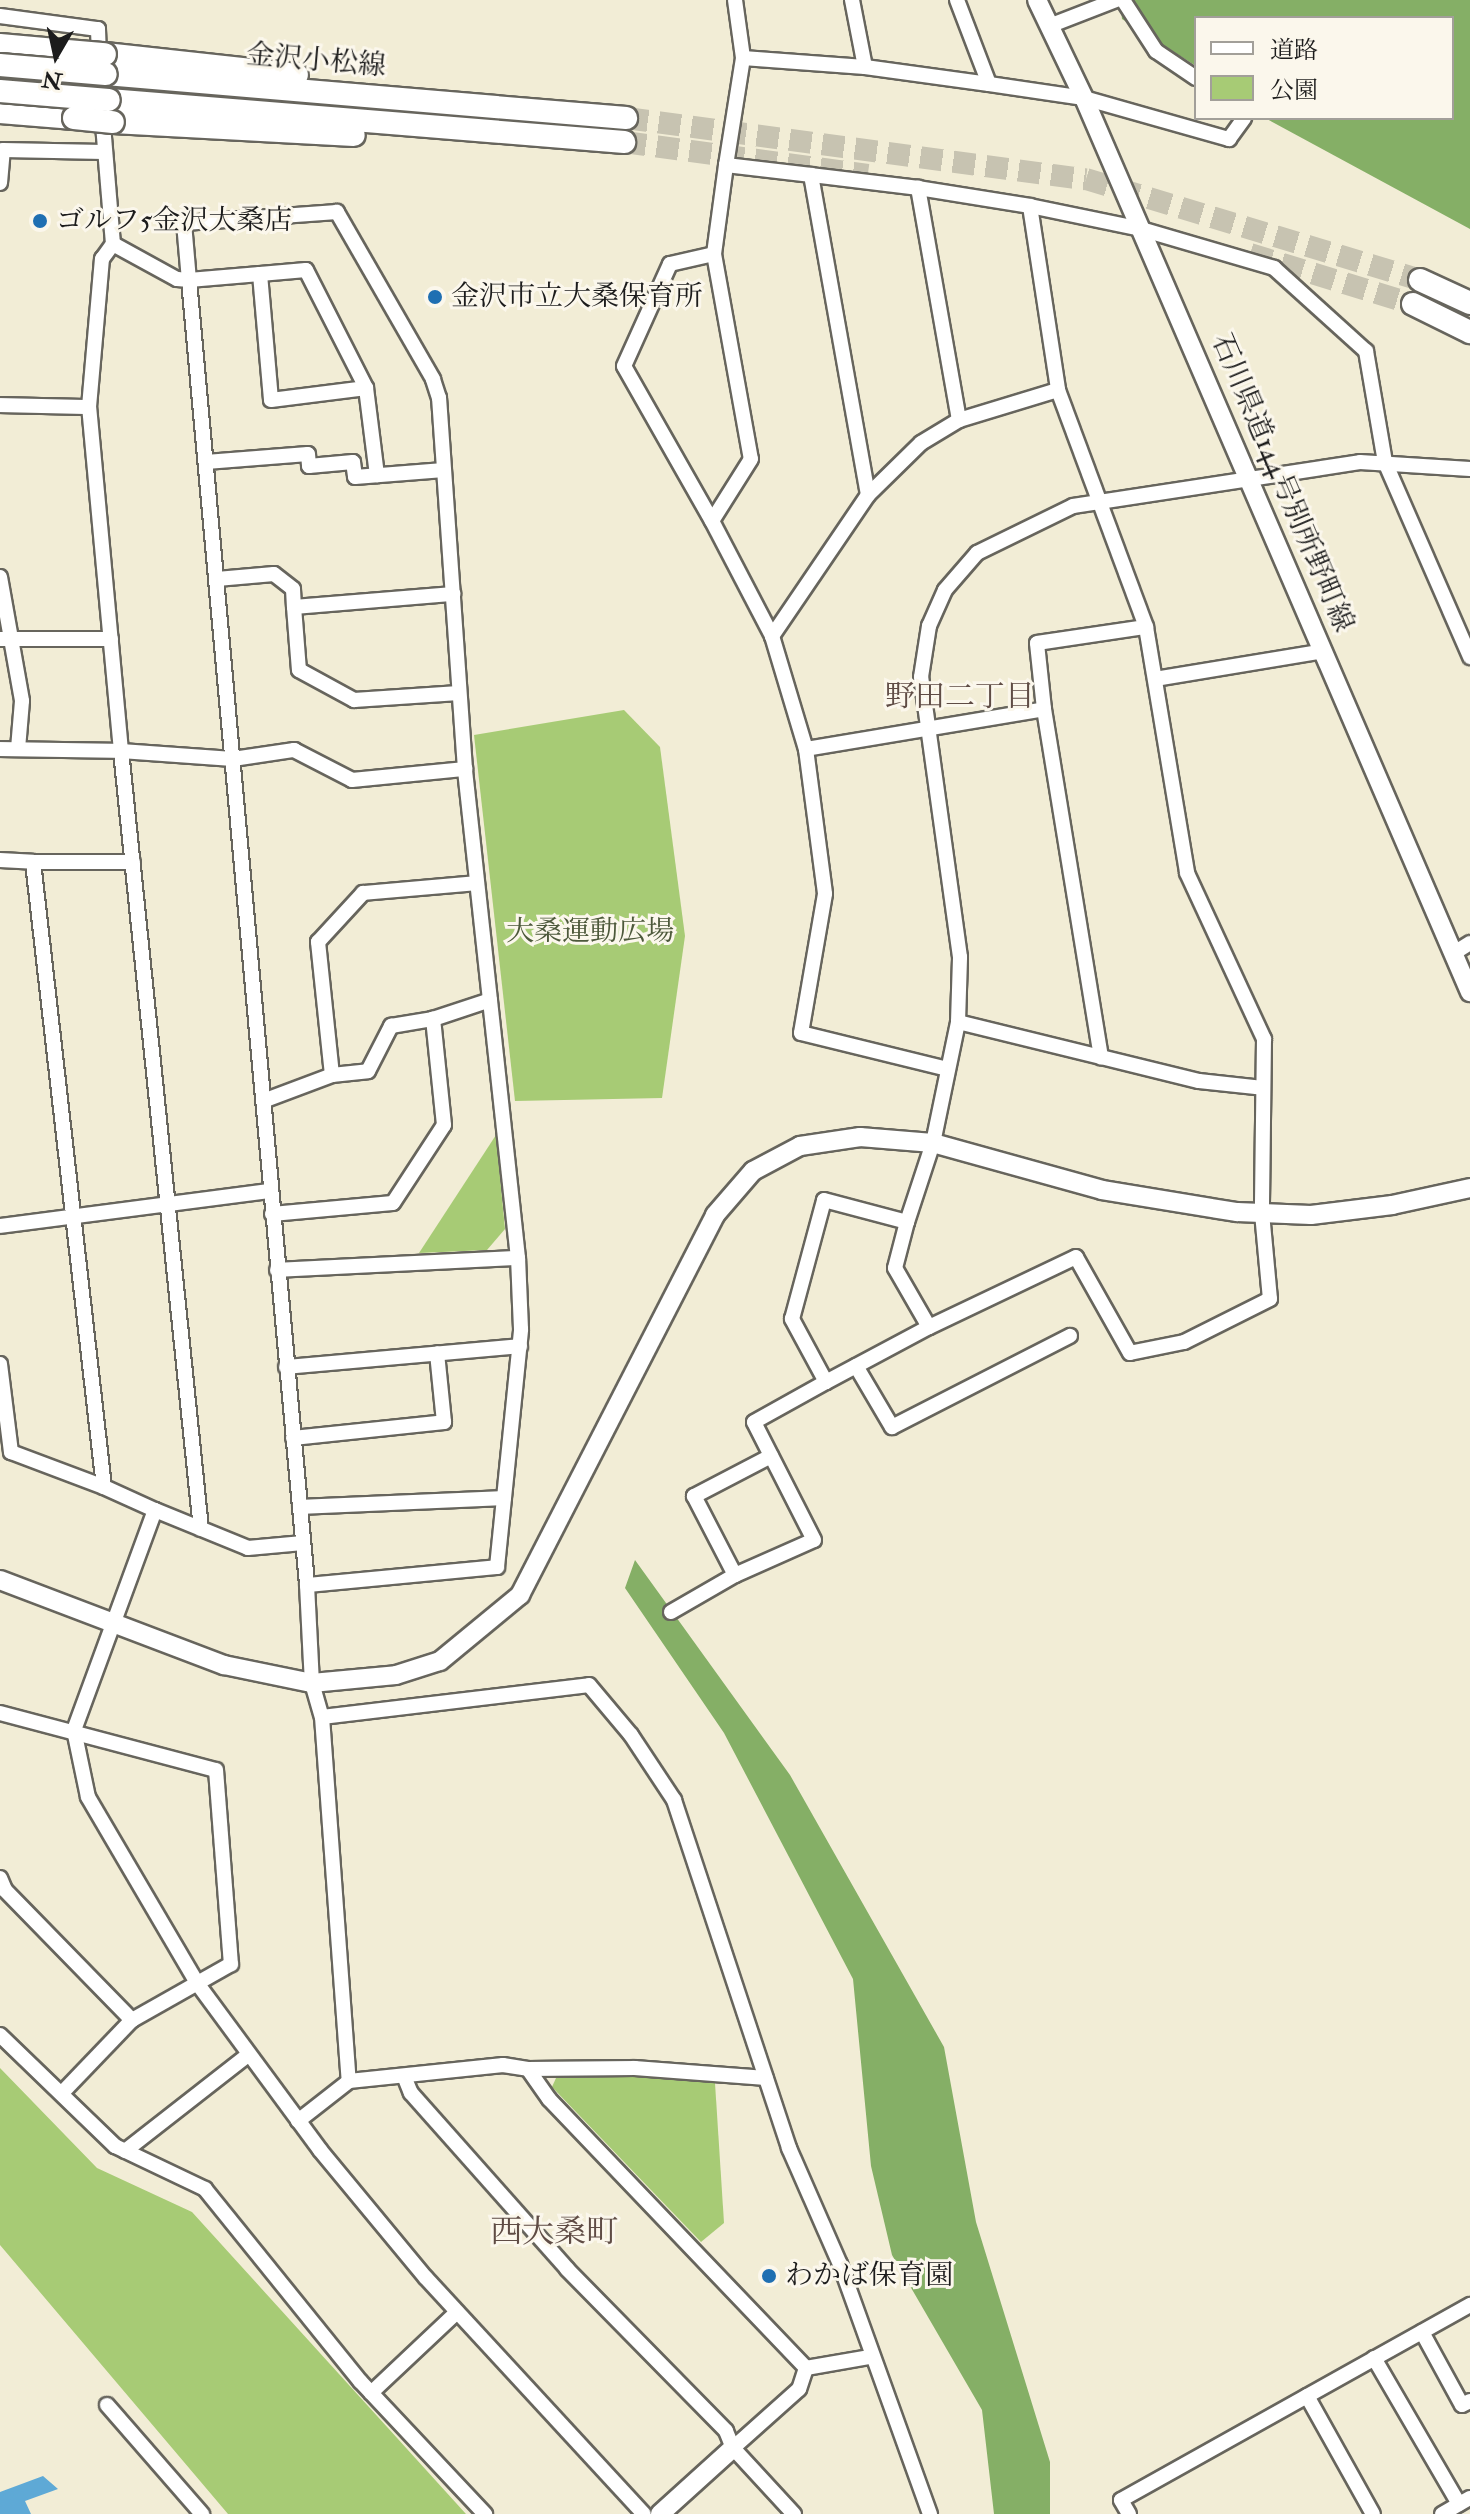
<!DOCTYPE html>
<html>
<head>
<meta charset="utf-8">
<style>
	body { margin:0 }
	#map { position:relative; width:1470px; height:2514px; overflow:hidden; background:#f2edd6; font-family:"IM FELL Double Pica","Noto Serif JP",serif }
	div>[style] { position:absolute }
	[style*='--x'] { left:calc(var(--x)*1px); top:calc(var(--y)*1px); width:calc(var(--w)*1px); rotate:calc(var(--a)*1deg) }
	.green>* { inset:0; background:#a7cb75 }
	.forest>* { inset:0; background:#85af66 }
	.water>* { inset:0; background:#5ea9d6 }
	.primary-tunnel>* { height:22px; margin-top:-11px; transform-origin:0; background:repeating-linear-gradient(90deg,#c7c3b1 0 22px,transparent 0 33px) }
	.roads { filter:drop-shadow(2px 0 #67655d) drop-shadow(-2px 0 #67655d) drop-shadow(0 2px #67655d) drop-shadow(0 -2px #67655d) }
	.street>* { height:14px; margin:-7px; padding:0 7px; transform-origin:7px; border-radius:7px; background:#fff }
	.secondary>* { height:18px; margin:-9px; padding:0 9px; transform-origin:9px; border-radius:9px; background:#fff }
	.primary>* { height:22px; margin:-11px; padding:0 11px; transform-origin:11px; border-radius:11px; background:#fff }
	.bridges { filter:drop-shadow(2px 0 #67655d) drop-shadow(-2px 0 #67655d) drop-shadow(0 2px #67655d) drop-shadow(0 -2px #67655d) }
	.primary-bridge>* { height:22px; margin:-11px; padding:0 11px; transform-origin:11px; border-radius:11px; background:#fff }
	.dots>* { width:22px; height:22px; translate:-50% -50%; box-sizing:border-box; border:4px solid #fbf7ec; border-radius:50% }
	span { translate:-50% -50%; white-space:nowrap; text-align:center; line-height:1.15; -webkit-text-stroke:6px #fbf7ec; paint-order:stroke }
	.street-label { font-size:28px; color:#1c1c1c }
	.poi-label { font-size:28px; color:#1c1c1c }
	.left { translate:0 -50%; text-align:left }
	.park-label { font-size:28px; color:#4d593b }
	.neighbourhood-label { font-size:30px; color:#5f4c45 }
	.quarter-label { font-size:32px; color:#5f4c45 }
	.legend { position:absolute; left:1194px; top:16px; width:260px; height:104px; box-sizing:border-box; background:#fbf7ec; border:2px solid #a29f99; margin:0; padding:10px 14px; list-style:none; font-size:24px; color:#1c1c1c }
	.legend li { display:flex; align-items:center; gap:16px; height:40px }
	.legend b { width:40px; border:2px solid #a29f99 }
	.north { position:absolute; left:16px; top:16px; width:80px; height:80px; -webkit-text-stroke:6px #fbf7ec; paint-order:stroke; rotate:189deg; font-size:22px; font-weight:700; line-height:32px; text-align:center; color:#1c1c1c }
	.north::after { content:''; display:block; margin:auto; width:28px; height:36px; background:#1c1c1c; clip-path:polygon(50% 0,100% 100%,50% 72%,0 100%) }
</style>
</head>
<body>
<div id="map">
	<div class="green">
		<i style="clip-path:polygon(624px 710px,660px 747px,685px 936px,662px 1098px,515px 1101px,474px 735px)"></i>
		<i style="clip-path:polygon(496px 1135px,505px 1229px,487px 1250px,419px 1253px)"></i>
		<i style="clip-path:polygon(0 2068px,97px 2168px,192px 2212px,466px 2514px,228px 2514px,0 2245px)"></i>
		<i style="clip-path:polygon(649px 2076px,715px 2083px,724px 2223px,701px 2242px,552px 2087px,556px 2078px)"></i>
	</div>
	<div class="forest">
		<i style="clip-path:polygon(1120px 0,1470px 0,1470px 229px,1265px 118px,1452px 118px,1452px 18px,1196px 18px,1196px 66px,1122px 19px)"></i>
		<i style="clip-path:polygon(635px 1560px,790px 1775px,944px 2047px,976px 2222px,1050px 2462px,1050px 2514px,994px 2514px,982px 2410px,892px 2255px,871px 2166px,853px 1979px,724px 1733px,625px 1588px)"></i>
	</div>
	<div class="water">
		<i style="clip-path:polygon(43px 2476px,58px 2489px,25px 2501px,31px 2514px,0 2514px,0 2492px)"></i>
	</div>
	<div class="primary-tunnel">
		<i style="--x:626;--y:118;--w:464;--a:7.6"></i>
		<i style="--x:1086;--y:179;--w:349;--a:16.8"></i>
		<i style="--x:624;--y:142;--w:246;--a:7.7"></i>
		<i style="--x:1250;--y:254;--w:170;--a:17.1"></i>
	</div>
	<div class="roads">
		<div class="street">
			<i style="--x:735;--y:0;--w:59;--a:82.1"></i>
			<i style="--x:743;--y:58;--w:122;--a:4.2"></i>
			<i style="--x:852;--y:0;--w:68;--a:79"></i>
			<i style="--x:865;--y:67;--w:125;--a:7.8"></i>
			<i style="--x:957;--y:0;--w:90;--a:69.1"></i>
			<i style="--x:989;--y:84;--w:96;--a:8.4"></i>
			<i style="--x:1084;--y:98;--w:151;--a:15.8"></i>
			<i style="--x:1229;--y:139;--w:26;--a:-54"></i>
			<i style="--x:1123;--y:0;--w:61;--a:57.1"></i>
			<i style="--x:1156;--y:51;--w:48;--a:34"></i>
			<i style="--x:0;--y:16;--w:99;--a:7.6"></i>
			<i style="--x:98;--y:29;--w:31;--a:88"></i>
			<i style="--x:1049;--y:26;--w:72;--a:-21.2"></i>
			<i style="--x:743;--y:58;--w:108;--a:99"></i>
			<i style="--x:726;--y:165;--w:86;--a:6.7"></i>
			<i style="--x:811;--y:175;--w:325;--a:79.9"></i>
			<i style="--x:868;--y:495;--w:74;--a:-44.5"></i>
			<i style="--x:921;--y:443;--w:44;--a:-31.2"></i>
			<i style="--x:959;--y:420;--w:103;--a:-16.9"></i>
			<i style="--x:1058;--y:390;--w:253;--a:69.6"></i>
			<i style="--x:1146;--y:627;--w:249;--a:80.5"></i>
			<i style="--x:1187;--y:873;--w:183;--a:65.1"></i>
			<i style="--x:1264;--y:1039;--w:174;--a:90.7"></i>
			<i style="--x:1262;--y:1213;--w:86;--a:84.7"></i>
			<i style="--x:1270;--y:1299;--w:96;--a:153.4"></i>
			<i style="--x:1184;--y:1342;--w:55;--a:168.5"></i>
			<i style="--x:1130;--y:1353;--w:110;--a:-119.4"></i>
			<i style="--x:1076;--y:1257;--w:163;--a:154.5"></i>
			<i style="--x:102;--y:113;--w:131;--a:85.2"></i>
			<i style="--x:811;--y:175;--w:108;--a:6.9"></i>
			<i style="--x:0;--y:183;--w:33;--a:-85"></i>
			<i style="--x:3;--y:150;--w:101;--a:1.1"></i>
			<i style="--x:1030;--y:206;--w:113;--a:11.7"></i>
			<i style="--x:1141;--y:229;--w:139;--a:16.3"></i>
			<i style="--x:1274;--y:268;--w:124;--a:42.1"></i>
			<i style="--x:1366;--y:351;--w:113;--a:80.3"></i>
			<i style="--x:1385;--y:462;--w:213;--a:66.4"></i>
			<i style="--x:714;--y:254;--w:90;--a:-82.3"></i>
			<i style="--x:260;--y:274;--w:46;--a:-5"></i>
			<i style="--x:306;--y:270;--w:132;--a:63"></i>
			<i style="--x:0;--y:405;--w:89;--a:1.3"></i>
			<i style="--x:959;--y:420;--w:236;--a:-100"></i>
			<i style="--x:918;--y:188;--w:113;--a:9.1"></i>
			<i style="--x:1030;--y:206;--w:186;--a:81.3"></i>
			<i style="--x:206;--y:462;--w:102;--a:-4.5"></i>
			<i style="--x:308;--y:454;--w:12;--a:85"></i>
			<i style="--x:309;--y:466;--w:44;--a:-5.2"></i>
			<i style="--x:353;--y:462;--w:15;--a:82"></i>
			<i style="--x:355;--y:477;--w:89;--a:-4.5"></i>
			<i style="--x:868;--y:495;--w:171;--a:124.2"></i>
			<i style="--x:772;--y:636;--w:118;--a:73.3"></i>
			<i style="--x:806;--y:749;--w:241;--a:-9.5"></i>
			<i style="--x:1044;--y:709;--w:66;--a:-96.1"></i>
			<i style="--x:1037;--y:643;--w:110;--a:-8.4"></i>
			<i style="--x:712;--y:521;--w:178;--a:-119.6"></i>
			<i style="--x:624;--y:366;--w:112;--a:-65.7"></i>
			<i style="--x:670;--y:264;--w:45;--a:-12.8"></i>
			<i style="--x:714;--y:254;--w:208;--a:79.8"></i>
			<i style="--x:751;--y:459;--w:73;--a:122.2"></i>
			<i style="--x:712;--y:521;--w:130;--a:62.4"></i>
			<i style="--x:0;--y:577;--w:126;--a:79.9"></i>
			<i style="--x:22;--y:701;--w:48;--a:94.8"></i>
			<i style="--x:217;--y:579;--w:57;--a:-5"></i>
			<i style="--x:274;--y:574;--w:24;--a:38"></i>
			<i style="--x:293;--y:589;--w:18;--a:87"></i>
			<i style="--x:294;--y:607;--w:160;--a:-4.7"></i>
			<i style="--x:294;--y:607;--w:63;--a:85.5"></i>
			<i style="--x:299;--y:670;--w:63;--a:28.6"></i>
			<i style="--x:354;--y:700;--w:105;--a:-3.8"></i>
			<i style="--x:0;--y:639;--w:111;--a:0"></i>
			<i style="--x:1155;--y:679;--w:171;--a:-9.4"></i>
			<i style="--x:1044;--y:709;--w:353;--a:80.7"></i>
			<i style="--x:1101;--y:1057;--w:101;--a:13.8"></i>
			<i style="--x:1199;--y:1081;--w:64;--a:6.2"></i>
			<i style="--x:0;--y:749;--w:121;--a:0.9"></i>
			<i style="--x:121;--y:751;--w:345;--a:-95.3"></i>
			<i style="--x:89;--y:407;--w:149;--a:-85"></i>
			<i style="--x:102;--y:259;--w:19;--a:-54"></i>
			<i style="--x:113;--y:244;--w:73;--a:28.7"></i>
			<i style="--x:177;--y:279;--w:12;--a:5"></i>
			<i style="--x:189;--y:280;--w:1310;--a:84.83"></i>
			<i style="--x:307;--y:1585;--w:98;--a:87.1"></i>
			<i style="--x:312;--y:1683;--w:35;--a:74"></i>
			<i style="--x:322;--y:1717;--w:365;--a:85.8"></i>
			<i style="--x:349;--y:2081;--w:155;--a:-5.9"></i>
			<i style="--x:503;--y:2065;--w:25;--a:9"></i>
			<i style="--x:528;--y:2069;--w:37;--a:55"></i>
			<i style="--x:549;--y:2099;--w:372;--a:46.3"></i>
			<i style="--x:806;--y:2368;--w:22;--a:108"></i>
			<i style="--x:799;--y:2389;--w:89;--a:138.2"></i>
			<i style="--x:806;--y:749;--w:146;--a:82.5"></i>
			<i style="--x:825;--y:894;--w:141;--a:99.8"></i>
			<i style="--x:801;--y:1033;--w:151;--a:13.8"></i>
			<i style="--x:0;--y:860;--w:33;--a:3"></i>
			<i style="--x:33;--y:862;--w:629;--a:83.52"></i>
			<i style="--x:104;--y:1487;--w:56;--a:24.3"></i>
			<i style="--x:155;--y:1510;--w:234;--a:110.2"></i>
			<i style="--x:74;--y:1730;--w:68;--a:78.2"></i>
			<i style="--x:88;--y:1797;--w:216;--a:59.6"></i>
			<i style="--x:197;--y:1983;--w:207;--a:53.6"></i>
			<i style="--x:320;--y:2150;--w:166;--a:50.4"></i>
			<i style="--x:426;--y:2278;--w:321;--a:47.3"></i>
			<i style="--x:33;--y:862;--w:100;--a:0"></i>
			<i style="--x:1454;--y:953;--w:19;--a:-32"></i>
			<i style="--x:958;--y:1022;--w:147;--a:13.8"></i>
			<i style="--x:332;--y:1075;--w:36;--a:-6"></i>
			<i style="--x:368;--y:1071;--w:51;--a:-62.9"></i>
			<i style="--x:391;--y:1026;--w:43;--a:-9.5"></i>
			<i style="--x:263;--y:1101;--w:74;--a:-20.6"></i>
			<i style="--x:332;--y:1075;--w:134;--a:-96"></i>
			<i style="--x:318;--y:942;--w:67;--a:-47.4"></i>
			<i style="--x:363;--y:893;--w:114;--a:-5"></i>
			<i style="--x:272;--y:1214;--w:121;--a:-5.2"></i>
			<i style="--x:393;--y:1203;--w:93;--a:-56.8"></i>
			<i style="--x:444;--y:1125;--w:107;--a:-95.9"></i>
			<i style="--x:433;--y:1019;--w:60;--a:-18.4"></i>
			<i style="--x:0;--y:1226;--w:272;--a:-7.4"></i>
			<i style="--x:277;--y:1270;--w:241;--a:-2.9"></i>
			<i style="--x:0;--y:1364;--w:89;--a:82.9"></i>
			<i style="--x:11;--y:1452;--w:99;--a:20.6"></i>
			<i style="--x:856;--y:1366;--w:71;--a:59.5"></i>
			<i style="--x:892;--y:1427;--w:200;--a:-27.1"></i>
			<i style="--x:286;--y:1367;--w:235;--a:-5.1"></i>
			<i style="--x:826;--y:1382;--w:117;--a:-28.1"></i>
			<i style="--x:929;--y:1327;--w:68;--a:-120"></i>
			<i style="--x:895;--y:1268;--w:48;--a:-75.4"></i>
			<i style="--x:293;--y:1438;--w:152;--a:-6"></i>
			<i style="--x:444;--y:1422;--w:69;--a:-95.8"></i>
			<i style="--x:771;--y:1456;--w:87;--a:152.5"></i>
			<i style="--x:694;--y:1496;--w:89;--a:62.6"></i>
			<i style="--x:735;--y:1575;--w:86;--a:-23.9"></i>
			<i style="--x:814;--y:1540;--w:132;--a:-117"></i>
			<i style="--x:754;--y:1422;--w:82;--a:-29.1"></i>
			<i style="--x:826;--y:1382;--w:72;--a:-118.4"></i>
			<i style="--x:792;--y:1319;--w:123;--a:-74.9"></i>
			<i style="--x:824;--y:1200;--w:86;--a:14.8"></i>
			<i style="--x:907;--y:1222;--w:83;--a:-71.8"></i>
			<i style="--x:933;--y:1143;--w:124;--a:-78.3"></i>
			<i style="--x:958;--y:1022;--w:65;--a:-88.2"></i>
			<i style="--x:960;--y:957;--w:283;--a:-97.9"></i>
			<i style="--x:921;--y:677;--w:52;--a:-81.1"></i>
			<i style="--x:929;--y:626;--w:39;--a:-66"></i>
			<i style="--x:945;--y:590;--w:49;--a:-49.1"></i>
			<i style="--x:977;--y:553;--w:107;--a:-26.1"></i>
			<i style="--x:1073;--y:506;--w:290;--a:-8.7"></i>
			<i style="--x:1360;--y:462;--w:110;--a:3.6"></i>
			<i style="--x:300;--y:1507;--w:204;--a:-2.5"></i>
			<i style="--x:155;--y:1510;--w:100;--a:22.2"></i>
			<i style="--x:248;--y:1548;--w:55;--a:-5.2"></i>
			<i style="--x:201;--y:1529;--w:782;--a:-95.87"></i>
			<i style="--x:121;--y:751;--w:112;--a:4.1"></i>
			<i style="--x:233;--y:759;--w:62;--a:-8.4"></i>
			<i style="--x:294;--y:750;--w:65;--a:27.3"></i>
			<i style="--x:352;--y:780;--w:114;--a:-5.6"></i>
			<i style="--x:307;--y:1585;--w:191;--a:-5.4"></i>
			<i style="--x:497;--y:1567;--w:239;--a:-84.2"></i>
			<i style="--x:521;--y:1329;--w:71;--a:-92.4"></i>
			<i style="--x:518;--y:1258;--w:492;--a:-96.2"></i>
			<i style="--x:465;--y:769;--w:372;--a:-94"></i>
			<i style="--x:439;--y:398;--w:20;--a:-108"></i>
			<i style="--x:433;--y:379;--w:193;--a:-119.9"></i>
			<i style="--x:337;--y:212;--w:153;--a:175.9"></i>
			<i style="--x:184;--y:223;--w:57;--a:85"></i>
			<i style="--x:189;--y:280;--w:71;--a:-4.8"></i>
			<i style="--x:260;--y:274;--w:126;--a:85"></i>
			<i style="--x:271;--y:400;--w:96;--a:-7.2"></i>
			<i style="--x:366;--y:388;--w:88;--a:82.8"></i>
			<i style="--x:671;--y:1612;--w:74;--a:-30"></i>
			<i style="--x:0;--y:1713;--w:223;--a:14.8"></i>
			<i style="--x:216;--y:1770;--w:195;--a:85.6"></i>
			<i style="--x:231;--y:1964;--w:114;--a:150.5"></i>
			<i style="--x:132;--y:2020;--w:101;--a:133.8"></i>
			<i style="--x:322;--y:1717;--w:269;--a:-6.8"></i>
			<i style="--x:589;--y:1685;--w:65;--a:50"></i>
			<i style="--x:631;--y:1735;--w:78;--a:56.5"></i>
			<i style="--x:674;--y:1800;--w:367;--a:71.7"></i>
			<i style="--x:789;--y:2148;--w:127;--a:66.3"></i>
			<i style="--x:840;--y:2264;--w:266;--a:70.2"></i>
			<i style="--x:0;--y:1878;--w:13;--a:67"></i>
			<i style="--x:5;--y:1890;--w:182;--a:45.7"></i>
			<i style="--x:0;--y:2035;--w:160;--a:44"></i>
			<i style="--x:115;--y:2146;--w:100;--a:25.5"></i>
			<i style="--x:205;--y:2189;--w:247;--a:51.1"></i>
			<i style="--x:360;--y:2381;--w:183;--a:46.8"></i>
			<i style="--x:528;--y:2069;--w:107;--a:-0.5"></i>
			<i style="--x:635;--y:2068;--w:131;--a:4.4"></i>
			<i style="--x:404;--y:2076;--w:18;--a:68"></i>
			<i style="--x:411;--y:2093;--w:235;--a:48.4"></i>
			<i style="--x:567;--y:2269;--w:227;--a:45.5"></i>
			<i style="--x:726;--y:2431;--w:18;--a:68"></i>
			<i style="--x:733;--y:2448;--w:90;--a:47.3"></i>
			<i style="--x:298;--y:2121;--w:65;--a:-38.1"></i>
			<i style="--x:125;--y:2151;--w:156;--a:-38"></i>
			<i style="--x:1422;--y:2332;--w:83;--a:61.3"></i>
			<i style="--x:1462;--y:2405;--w:9;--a:-27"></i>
			<i style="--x:1374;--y:2358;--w:169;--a:59.8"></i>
			<i style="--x:806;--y:2368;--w:65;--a:-9.8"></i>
			<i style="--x:371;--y:2393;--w:118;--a:-43.3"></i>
			<i style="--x:1307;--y:2396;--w:135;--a:60.8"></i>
			<i style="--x:107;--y:2405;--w:145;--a:48.9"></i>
			<i style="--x:1129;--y:2514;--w:16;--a:-120"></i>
			<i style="--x:1121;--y:2500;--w:400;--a:-29.2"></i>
			<i style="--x:1442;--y:2514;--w:32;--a:-30"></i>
		</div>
		<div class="secondary">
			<i style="--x:1037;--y:0;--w:109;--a:64.4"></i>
			<i style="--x:1084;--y:98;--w:974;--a:66.65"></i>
			<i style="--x:0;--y:1580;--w:240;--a:20.8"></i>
			<i style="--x:224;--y:1665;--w:90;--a:11.6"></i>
			<i style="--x:312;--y:1683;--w:84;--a:-5.4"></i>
			<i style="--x:396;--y:1675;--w:46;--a:-17.7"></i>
			<i style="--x:440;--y:1661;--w:104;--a:-39.5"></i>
			<i style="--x:520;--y:1595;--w:427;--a:-62.8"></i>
			<i style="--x:715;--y:1215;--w:58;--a:-49.2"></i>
			<i style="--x:753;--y:1171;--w:53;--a:-28"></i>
			<i style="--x:800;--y:1146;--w:61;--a:-8.5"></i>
			<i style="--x:860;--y:1137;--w:73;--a:4.7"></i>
			<i style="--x:933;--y:1143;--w:175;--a:15.5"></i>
			<i style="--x:1102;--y:1190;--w:137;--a:9.3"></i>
			<i style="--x:1237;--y:1212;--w:74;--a:2.3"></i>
			<i style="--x:1311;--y:1215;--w:82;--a:-7"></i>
			<i style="--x:1392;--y:1205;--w:80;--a:-12.3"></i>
			<i style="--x:660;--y:2514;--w:98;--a:-42.1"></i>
		</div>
		<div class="primary">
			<i style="--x:0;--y:45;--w:67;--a:5.1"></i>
			<i style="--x:105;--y:54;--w:193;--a:6.2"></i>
			<i style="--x:106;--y:74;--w:522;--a:4.84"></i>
			<i style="--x:109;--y:100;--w:517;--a:4.66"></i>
			<i style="--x:0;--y:112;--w:74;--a:4.6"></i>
			<i style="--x:113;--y:122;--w:241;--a:3.1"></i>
			<i style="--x:1420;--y:280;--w:55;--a:24.7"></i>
			<i style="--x:1413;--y:304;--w:64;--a:26.2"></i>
		</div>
	</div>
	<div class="bridges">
		<div class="primary-bridge">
			<i style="--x:67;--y:51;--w:38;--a:5"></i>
			<i style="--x:0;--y:65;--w:106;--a:4.9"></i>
			<i style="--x:0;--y:91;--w:109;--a:4.7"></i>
			<i style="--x:74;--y:118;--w:39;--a:6"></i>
		</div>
	</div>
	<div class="dots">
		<i style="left:40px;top:221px;background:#1f6fb2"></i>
		<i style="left:435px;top:297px;background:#1f6fb2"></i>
		<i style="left:769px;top:2276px;background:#1f6fb2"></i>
	</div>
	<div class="street-label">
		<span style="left:316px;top:61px;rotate:5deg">金沢小松線</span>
		<span style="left:1282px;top:483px;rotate:67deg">石川県道144号別所野町線</span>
	</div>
	<div class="poi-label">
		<span class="left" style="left:56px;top:221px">ゴルフ5金沢大桑店</span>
		<span class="left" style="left:451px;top:297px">金沢市立大桑保育所</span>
		<span class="left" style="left:785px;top:2276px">わかば保育園</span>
	</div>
	<div class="park-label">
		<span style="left:590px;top:932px">大桑運動広場</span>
	</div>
	<div class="neighbourhood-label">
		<span style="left:960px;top:697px">野田二丁目</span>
	</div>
	<div class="quarter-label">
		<span style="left:554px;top:2232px">西大桑町</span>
	</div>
	<ul class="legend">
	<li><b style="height:10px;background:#fff"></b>道路</li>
	<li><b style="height:22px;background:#a7cb75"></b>公園</li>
	</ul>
	<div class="north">N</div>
</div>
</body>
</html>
